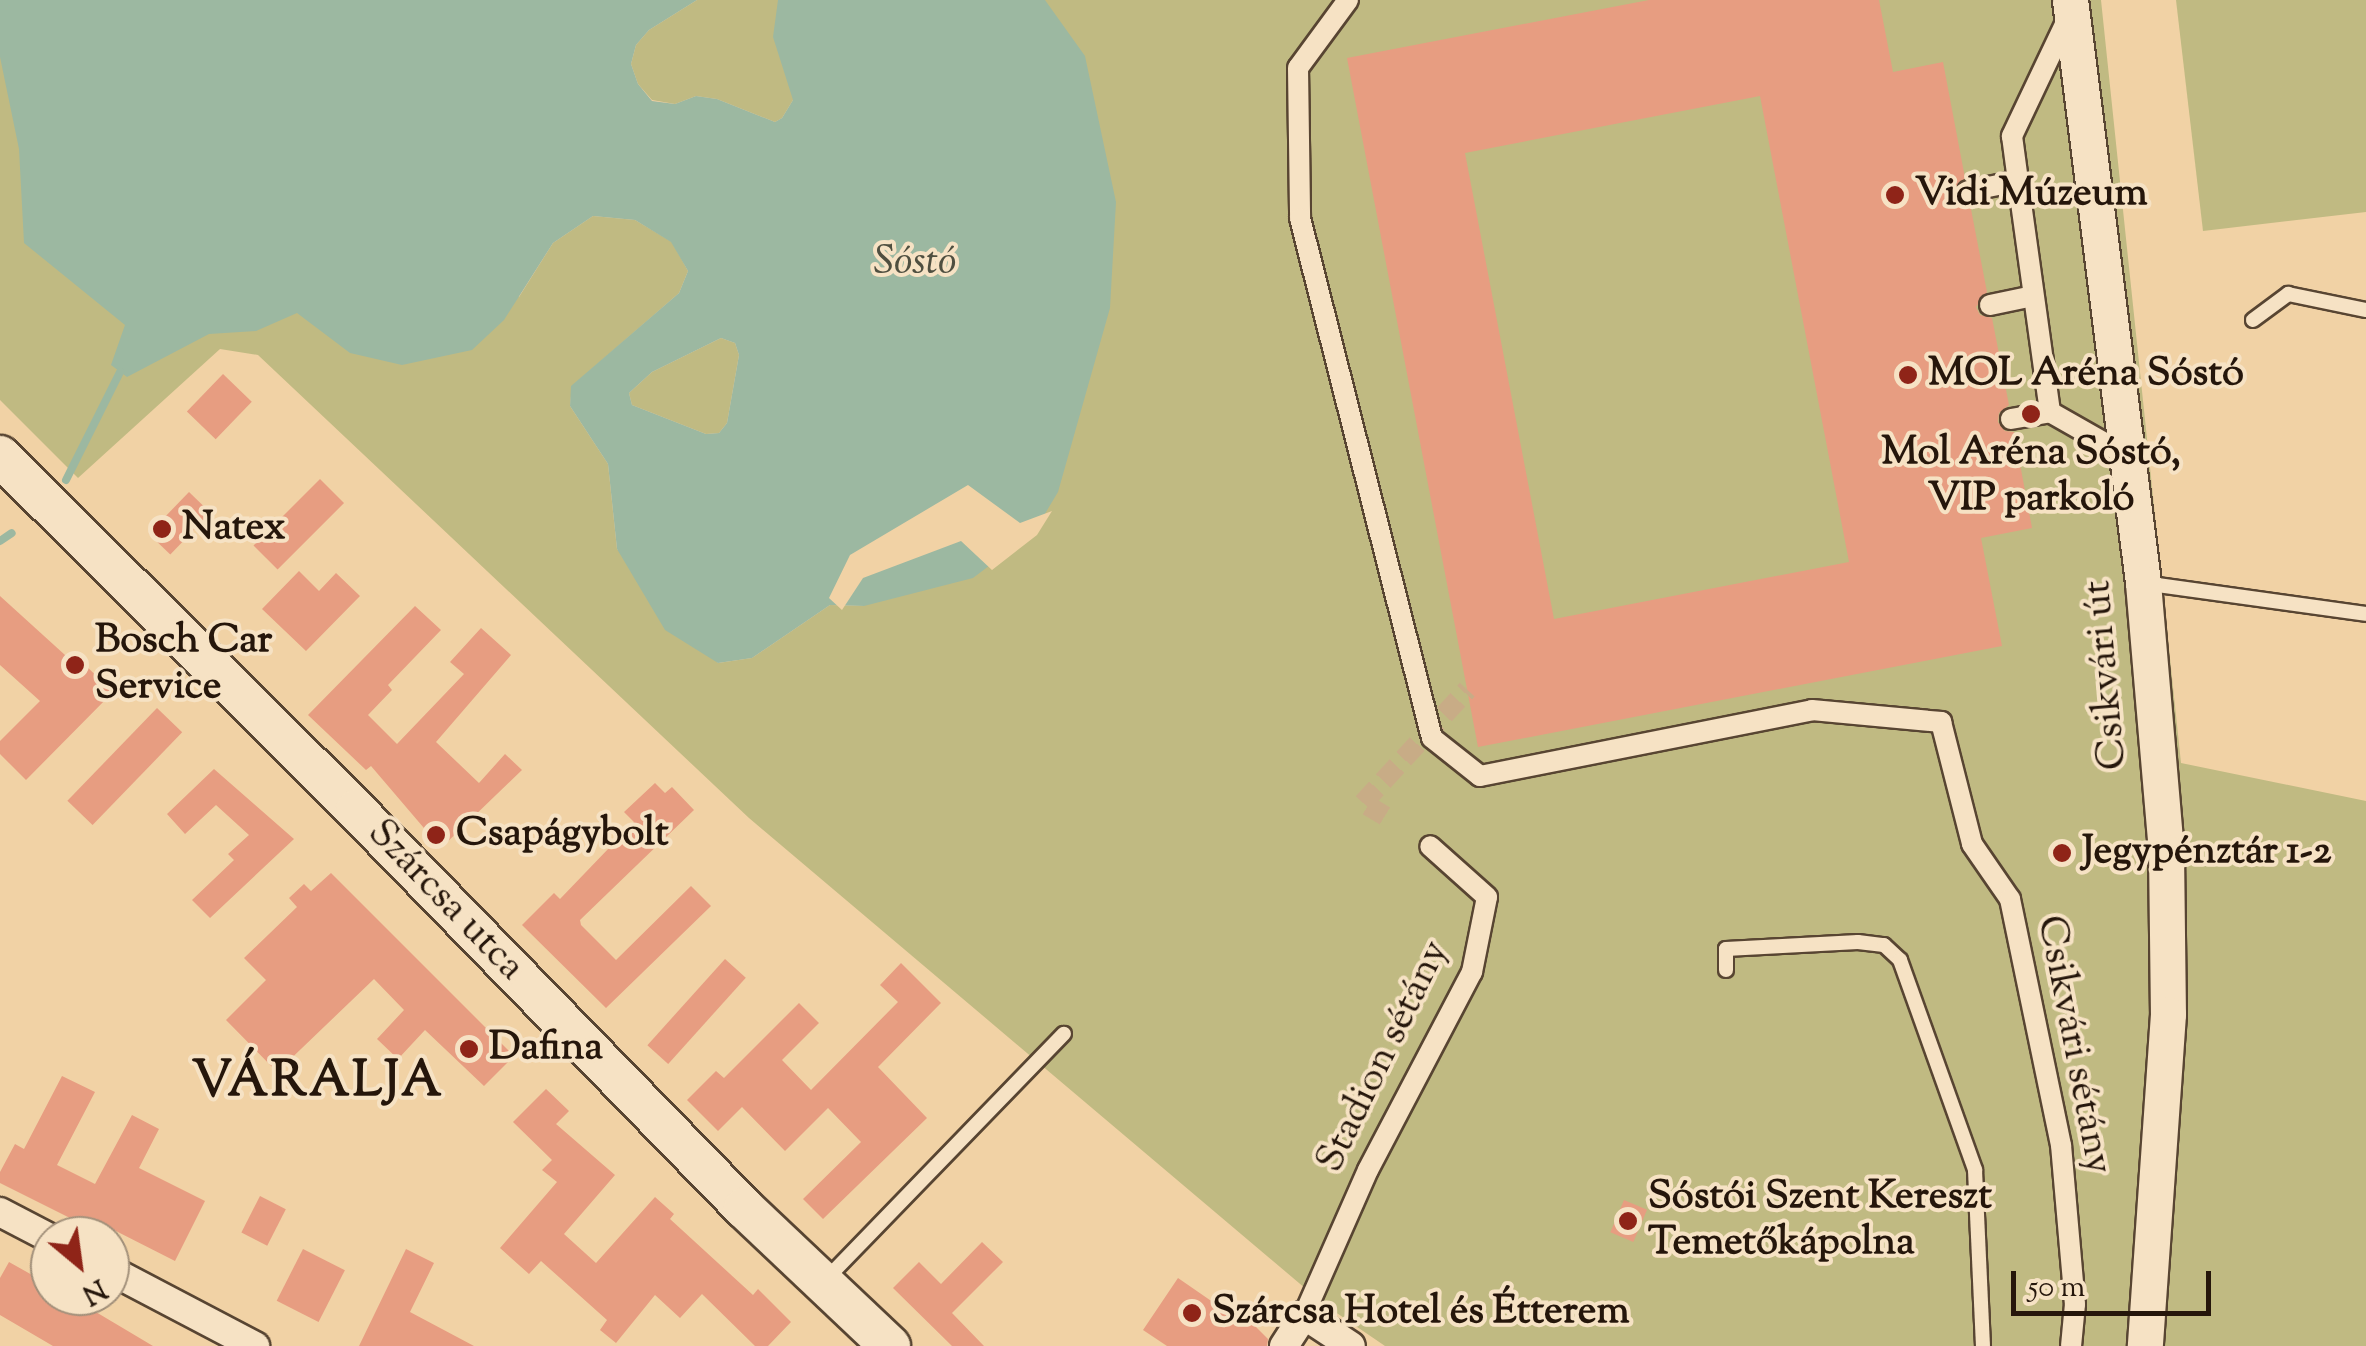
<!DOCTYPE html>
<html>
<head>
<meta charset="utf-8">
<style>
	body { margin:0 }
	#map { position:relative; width:2366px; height:1346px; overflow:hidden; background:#f1d2a5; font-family:"Sorts Mill Goudy",serif }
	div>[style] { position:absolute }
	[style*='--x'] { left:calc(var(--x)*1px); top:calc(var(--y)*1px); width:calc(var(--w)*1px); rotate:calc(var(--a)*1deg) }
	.green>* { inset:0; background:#c0ba82 }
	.water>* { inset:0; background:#9cb8a1 }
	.pier>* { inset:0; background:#f1d2a5 }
	.stream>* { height:8px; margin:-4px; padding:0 4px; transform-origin:4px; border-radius:4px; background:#9cb8a1 }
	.building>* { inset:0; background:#e79d81; transform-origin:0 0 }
	.pedestrian-tunnel>* { height:20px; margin-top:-10px; transform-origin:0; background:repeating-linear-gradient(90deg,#c8ac86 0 20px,transparent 0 30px) }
	.roads { filter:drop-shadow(2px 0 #584532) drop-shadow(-2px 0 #584532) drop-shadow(0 2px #584532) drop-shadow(0 -2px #584532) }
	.service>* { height:14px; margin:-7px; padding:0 7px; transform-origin:7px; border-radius:7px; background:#f6e2c4 }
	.pedestrian>* { height:20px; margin:-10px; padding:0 10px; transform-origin:10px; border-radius:10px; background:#f6e2c4 }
	.minor>* { height:28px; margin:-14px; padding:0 14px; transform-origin:14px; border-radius:14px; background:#f6e2c4 }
	.tertiary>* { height:35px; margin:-17.5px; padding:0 17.5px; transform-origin:17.5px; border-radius:17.5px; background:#f6e2c4 }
	.secondary>* { height:40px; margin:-20px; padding:0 20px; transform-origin:20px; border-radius:20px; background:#f6e2c4 }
	.dots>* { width:28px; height:28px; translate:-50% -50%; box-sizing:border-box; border:5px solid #f6e2c4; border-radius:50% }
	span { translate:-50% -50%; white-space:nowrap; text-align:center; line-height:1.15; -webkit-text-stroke:8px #f6e2c4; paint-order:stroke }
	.poi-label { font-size:40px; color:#25160b; font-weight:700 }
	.left { translate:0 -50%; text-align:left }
	.street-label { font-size:40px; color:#25160b }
	.water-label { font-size:42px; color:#4f4f40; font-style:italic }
	.district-label { font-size:50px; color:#25160b; font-weight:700; letter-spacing:2.5px }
	.north { position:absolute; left:30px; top:1216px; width:100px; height:100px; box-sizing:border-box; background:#f6e2c4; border:2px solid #a2907a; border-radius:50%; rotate:151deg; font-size:28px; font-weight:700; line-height:40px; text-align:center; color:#25160b }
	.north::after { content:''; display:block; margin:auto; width:35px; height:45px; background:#8f2418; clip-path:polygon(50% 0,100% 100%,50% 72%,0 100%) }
	.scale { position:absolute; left:2011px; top:1271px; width:200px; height:45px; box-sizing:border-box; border:5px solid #25160b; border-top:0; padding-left:12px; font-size:30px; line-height:35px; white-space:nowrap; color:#25160b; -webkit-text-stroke:8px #f6e2c4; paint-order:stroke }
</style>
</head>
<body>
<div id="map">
	<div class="green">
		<i style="clip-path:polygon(0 0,519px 297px,553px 243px,593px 216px,635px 220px,672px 242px,688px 271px,679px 293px,572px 386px,570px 406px,608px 464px,617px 549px,718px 663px,752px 658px,830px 605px,864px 606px,945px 0,2101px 0,2181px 763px,2366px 801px,2366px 1346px,1385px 1346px,1325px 1305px,749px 818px,258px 355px,220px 349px,78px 478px,0 400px)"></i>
		<i style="clip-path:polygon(697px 0,902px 0,793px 100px,782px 118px,775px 122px,717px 99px,696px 96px,675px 104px,652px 100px,638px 84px,631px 64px,636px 45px,649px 30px)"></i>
		<i style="clip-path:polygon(2176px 0,2366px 0,2366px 212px,2203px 231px)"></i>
		<i style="clip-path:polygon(721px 338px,735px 343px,739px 355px,727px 423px,719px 433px,706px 434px,632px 405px,629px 393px,652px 372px)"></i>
	</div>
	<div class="water">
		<i style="clip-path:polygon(evenodd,0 0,697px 0,649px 30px,636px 45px,631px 64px,638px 84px,652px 101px,675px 104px,696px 96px,717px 99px,775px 122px,782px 118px,793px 100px,773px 37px,778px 0,1045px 0,1085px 56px,1116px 202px,1110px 308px,1058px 492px,1034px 532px,973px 578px,864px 606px,830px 605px,752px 658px,718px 663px,665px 630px,617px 549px,608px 464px,570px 406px,571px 386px,679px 293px,688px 271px,671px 242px,635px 220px,593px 216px,553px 243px,504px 320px,472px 350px,402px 365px,350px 353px,297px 313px,256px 331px,209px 334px,127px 377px,111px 365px,125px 325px,24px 243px,19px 149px,0 57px,0 0,721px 338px,735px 343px,739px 355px,727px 423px,719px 433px,706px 434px,632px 405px,629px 393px,652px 372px,721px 338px)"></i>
	</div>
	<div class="pier">
		<i style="clip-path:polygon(968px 485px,1020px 523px,1052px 511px,1037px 535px,992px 570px,961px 541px,863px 578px,842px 610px,829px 598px,850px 555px)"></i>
	</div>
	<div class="stream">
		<i style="--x:66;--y:480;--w:121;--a:-63.4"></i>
		<i style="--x:0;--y:541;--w:14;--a:-34"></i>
	</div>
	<div class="building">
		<i style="clip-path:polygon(evenodd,1649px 0,1879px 0,1893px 72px,1943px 62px,1965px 178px,1954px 193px,1958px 201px,1970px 204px,1987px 292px,1976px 307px,1980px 315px,1992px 318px,2009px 405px,1999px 413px,1998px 422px,2005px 431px,2014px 432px,2032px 528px,1981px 538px,2002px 646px,1478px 747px,1347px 58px,1649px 0,1760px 96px,1849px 562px,1554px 619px,1465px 153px,1760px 96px)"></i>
		<i style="left:223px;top:374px;width:40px;height:52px;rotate:44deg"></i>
		<i style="left:320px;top:479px;width:34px;height:94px;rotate:45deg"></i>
		<i style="left:189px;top:492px;width:30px;height:58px;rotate:44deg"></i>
		<i style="clip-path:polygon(299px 571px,319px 591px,336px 573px,360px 596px,306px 651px,262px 609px)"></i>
		<i style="clip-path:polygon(0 596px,76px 665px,80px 660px,113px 692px,26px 780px,0 754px,0 741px,40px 701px,0 665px)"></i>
		<i style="clip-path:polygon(415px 606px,441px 630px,388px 685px,392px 690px,368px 715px,397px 744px,464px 674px,450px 662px,481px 628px,511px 655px,436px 742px,479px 783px,505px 754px,522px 770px,441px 848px,371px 766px,366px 770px,308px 715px)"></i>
		<i style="left:157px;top:708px;width:35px;height:129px;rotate:44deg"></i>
		<i style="clip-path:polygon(214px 769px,294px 839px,210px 918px,192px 900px,234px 860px,228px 854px,249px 835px,216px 805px,185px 834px,167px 814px)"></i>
		<i style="clip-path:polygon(655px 783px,665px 793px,672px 787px,694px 810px,580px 920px,581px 925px,616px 960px,691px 886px,711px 906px,606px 1008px,522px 925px,554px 893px,560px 899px,634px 822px,624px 812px)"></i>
		<i style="clip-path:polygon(331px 873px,514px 1056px,484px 1086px,425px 1030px,398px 1059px,377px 1039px,404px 1010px,374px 979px,277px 1072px,226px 1020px,266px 980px,244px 958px,297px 907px,289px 898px,304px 884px,311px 891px)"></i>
		<i style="left:725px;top:959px;width:28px;height:116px;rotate:42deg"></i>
		<i style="clip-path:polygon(901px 963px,941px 1003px,878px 1067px,927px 1118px,823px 1219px,803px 1199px,861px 1142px,828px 1108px,785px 1151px,742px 1107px,718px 1131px,687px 1100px,716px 1071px,724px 1078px,799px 1003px,819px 1023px,782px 1060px,811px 1090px,898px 1002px,880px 985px)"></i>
		<i style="clip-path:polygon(62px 1076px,95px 1092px,57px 1165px,95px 1184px,132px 1115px,159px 1129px,139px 1168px,205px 1201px,175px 1261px,108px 1227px,104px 1235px,0 1183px,0 1172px,15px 1144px,24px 1149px)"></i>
		<i style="clip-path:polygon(546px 1089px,569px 1111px,556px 1124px,615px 1175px,564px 1234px,596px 1263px,655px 1197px,674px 1214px,670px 1219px,753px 1295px,758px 1289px,791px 1322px,768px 1346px,755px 1346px,702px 1294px,680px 1318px,655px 1295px,616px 1343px,600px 1330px,607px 1320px,541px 1261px,529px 1274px,500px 1248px,557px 1182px,542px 1170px,552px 1160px,513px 1122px)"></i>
		<i style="left:260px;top:1196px;width:29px;height:41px;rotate:27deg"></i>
		<i style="left:1624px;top:1200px;width:25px;height:35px;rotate:23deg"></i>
		<i style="clip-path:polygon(982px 1242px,1003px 1262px,952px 1313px,984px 1346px,952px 1346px,893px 1288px,919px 1262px,941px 1284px)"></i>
		<i style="left:303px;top:1249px;width:47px;height:58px;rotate:27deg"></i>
		<i style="clip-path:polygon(406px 1249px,434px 1263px,410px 1312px,474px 1346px,359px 1346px)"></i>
		<i style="clip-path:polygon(9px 1262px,50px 1285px,50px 1296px,69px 1296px,153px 1346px,53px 1346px,0 1315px,0 1278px)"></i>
		<i style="clip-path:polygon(1178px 1278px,1233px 1316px,1238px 1309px,1268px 1339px,1267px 1346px,1167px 1346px,1143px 1330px)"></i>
	</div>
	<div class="pedestrian-tunnel">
		<i style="--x:1385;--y:816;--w:26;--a:-149"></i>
		<i style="--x:1363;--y:803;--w:154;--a:-47.4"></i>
	</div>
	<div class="roads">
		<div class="service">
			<i style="--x:2253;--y:320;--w:44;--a:-36.6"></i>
			<i style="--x:2288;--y:294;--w:80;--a:11.6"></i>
			<i style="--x:2143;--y:583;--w:225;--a:7.9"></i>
			<i style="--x:1726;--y:970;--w:21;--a:-90"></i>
			<i style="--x:1726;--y:949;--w:132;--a:-3"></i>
			<i style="--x:1858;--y:942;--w:26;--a:7"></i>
			<i style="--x:1884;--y:945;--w:22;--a:43"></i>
			<i style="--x:1900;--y:960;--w:223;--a:70.3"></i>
			<i style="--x:1975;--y:1170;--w:176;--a:87.4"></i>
			<i style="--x:832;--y:1285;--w:15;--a:-79"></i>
			<i style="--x:835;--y:1270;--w:329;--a:-45.9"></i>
		</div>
		<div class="pedestrian">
			<i style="--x:1348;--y:0;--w:84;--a:126.3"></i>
			<i style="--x:1298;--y:68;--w:150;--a:89.2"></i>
			<i style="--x:1300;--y:218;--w:536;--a:75.76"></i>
			<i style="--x:1432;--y:738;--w:61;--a:38.4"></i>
			<i style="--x:1480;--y:776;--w:338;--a:-11.2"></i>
			<i style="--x:1812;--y:710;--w:130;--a:5.3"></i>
			<i style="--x:1941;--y:722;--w:126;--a:75.7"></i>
			<i style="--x:1972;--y:844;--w:67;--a:55.4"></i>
			<i style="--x:2010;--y:899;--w:251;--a:78.3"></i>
			<i style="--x:2061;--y:1145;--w:160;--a:85"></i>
			<i style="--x:2075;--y:1304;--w:42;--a:95.4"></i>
			<i style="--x:2068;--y:18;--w:131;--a:115.4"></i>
			<i style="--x:2012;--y:136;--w:45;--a:82.4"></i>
			<i style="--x:2018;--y:181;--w:233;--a:82.1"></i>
			<i style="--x:2050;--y:412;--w:85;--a:29.6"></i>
			<i style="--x:1968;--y:191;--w:51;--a:-11.3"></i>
			<i style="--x:1990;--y:305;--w:44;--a:-11.8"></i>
			<i style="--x:2011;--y:419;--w:40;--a:-10"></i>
			<i style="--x:1304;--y:1315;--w:158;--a:-66.2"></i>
			<i style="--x:1368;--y:1170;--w:224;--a:-62.3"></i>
			<i style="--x:1472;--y:972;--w:76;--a:-78.7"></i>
			<i style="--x:1487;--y:897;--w:76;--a:-138.2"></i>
		</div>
		<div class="minor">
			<i style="--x:0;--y:1212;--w:56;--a:27.5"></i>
			<i style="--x:110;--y:1270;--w:164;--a:27.7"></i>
			<i style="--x:1284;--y:1346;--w:37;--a:-57"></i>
			<i style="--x:1304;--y:1315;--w:56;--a:33.4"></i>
		</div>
		<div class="tertiary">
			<i style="--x:2070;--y:0;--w:588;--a:82.86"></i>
			<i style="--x:2143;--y:583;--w:270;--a:85.1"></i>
			<i style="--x:2166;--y:852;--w:162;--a:89.3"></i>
			<i style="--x:2168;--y:1014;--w:333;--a:94"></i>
		</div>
		<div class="secondary">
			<i style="--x:0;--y:456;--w:502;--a:44.84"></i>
			<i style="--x:356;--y:810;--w:556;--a:45.73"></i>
			<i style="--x:744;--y:1208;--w:201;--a:43.4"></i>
		</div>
	</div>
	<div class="dots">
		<i style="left:1895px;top:195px;background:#8f2418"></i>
		<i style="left:1908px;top:375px;background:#8f2418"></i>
		<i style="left:2031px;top:414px;background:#8f2418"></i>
		<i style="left:162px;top:529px;background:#8f2418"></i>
		<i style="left:75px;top:665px;background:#8f2418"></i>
		<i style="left:436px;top:835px;background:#8f2418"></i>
		<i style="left:2062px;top:853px;background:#8f2418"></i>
		<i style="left:469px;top:1049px;background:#8f2418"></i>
		<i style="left:1628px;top:1221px;background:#8f2418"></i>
		<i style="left:1192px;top:1313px;background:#8f2418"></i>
	</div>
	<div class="poi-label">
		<span class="left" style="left:1915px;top:195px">Vidi Múzeum</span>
		<span class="left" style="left:1928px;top:375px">MOL Aréna Sóstó</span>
		<span style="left:2031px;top:477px">Mol Aréna Sóstó,<br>VIP parkoló</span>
		<span class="left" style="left:182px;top:529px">Natex</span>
		<span class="left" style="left:95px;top:665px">Bosch Car<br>Service</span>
		<span class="left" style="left:456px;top:835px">Csapágybolt</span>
		<span class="left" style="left:2082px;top:853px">Jegypénztár 1-2</span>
		<span class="left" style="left:489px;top:1049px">Dafina</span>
		<span class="left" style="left:1648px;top:1221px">Sóstói Szent Kereszt<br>Temetőkápolna</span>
		<span class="left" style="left:1212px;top:1313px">Szárcsa Hotel és Étterem</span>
	</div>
	<div class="street-label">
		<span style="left:2107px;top:675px;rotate:-95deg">Csikvári út</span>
		<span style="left:445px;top:901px;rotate:46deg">Szárcsa utca</span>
		<span style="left:2073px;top:1045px;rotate:79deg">Csikvári sétány</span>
		<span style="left:1384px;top:1057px;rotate:-64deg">Stadion sétány</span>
	</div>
	<div class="water-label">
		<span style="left:915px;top:263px">Sóstó</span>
	</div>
	<div class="district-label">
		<span style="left:318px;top:1084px">VÁRALJA</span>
	</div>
	<div class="north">N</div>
	<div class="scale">50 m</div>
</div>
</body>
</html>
